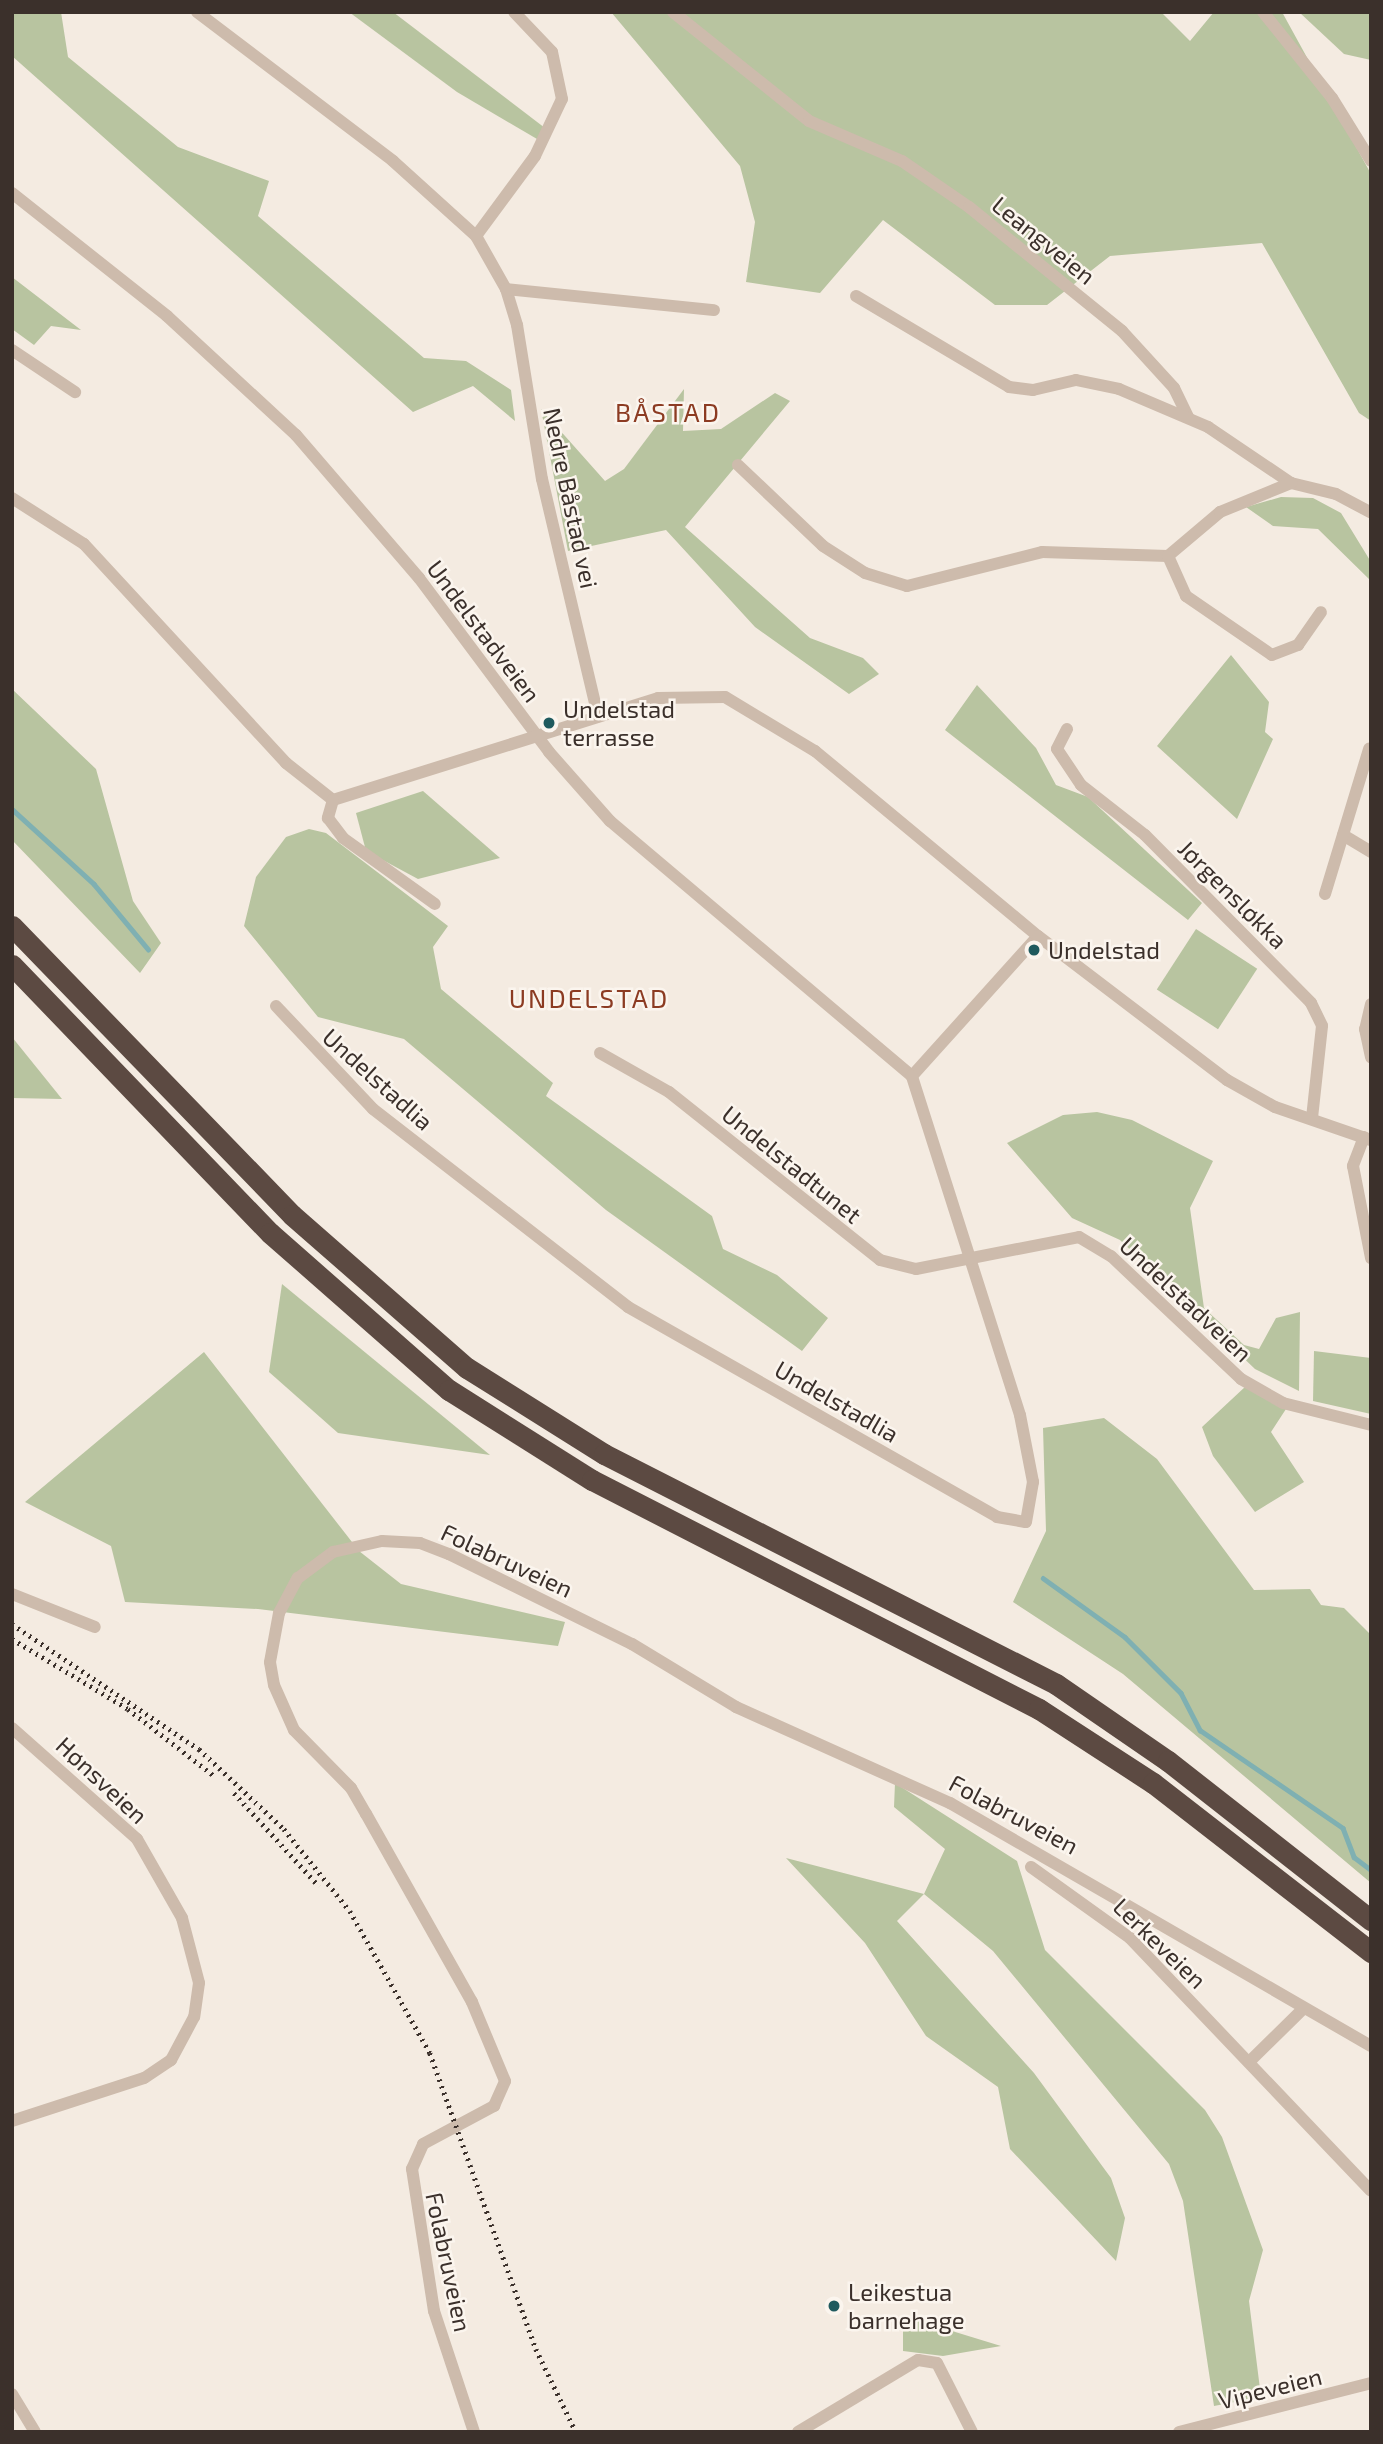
<!DOCTYPE html>
<html>
<head>
<meta charset="utf-8">
<style>
	body { margin:0 }
	#map { position:relative; width:1383px; height:2444px; overflow:hidden; background:#f4ebe1; font-family:"Exo 2",sans-serif }
	div>[style] { position:absolute }
	[style*='--x'] { left:calc(var(--x)*1px); top:calc(var(--y)*1px); width:calc(var(--w)*1px); rotate:calc(var(--a)*1deg) }
	.green>* { inset:0; background:#b8c4a0; transform-origin:0 0 }
	.stream>* { height:4.5px; margin:-2.25px; padding:0 2.25px; transform-origin:2.25px; border-radius:2.25px; background:#7fb0b2 }
	.minor>* { height:12px; margin:-6px; padding:0 6px; transform-origin:6px; border-radius:6px; background:#cdbbac }
	.motorway>* { height:21px; margin:-10.5px; padding:0 10.5px; transform-origin:10.5px; border-radius:10.5px; background:#5c4a42 }
	.rail>* { height:4.5px; margin-top:-2.25px; transform-origin:0; background:repeating-linear-gradient(90deg,#3b302b 0 2px,transparent 0 7px) }
	.dots>* { width:19px; height:19px; translate:-50% -50%; box-sizing:border-box; border:4px solid #fbf5ee; border-radius:50% }
	span { translate:-50% -50%; white-space:nowrap; text-align:center; line-height:1.15; -webkit-text-stroke:5px #fbf5ee; paint-order:stroke }
	.street-label { font-size:24px; color:#3b302b }
	.poi-label { font-size:24px; color:#3b302b }
	.left { translate:0 -50%; text-align:left }
	.neighbourhood-label { font-size:26px; color:#8c3b22; letter-spacing:2px }
	.frame { position:absolute; inset:0; border:14px solid #3b302b; pointer-events:none }
</style>
</head>
<body>
<div id="map">
	<div class="green">
		<i style="clip-path:polygon(12px 12px,61px 12px,68px 57px,178px 147px,269px 181px,258px 216px,424px 358px,466px 361px,511px 390px,515px 421px,473px 386px,413px 412px,12px 56px)"></i>
		<i style="clip-path:polygon(349px 12px,393px 12px,545px 128px,537px 139px,457px 92px)"></i>
		<i style="clip-path:polygon(611px 12px,1161px 12px,1190px 41px,1214px 12px,1282px 12px,1371px 174px,1371px 421px,1359px 413px,1262px 243px,1110px 256px,1047px 305px,995px 305px,883px 220px,820px 293px,746px 282px,755px 222px,740px 166px)"></i>
		<i style="clip-path:polygon(1299px 12px,1371px 12px,1371px 60px,1344px 54px)"></i>
		<i style="clip-path:polygon(12px 277px,81px 330px,51px 326px,34px 345px,12px 329px)"></i>
		<i style="clip-path:polygon(684px 389px,683px 431px,721px 429px,775px 393px,790px 401px,685px 527px,810px 638px,863px 658px,879px 674px,849px 694px,755px 627px,666px 530px,568px 551px,541px 409px,605px 481px,624px 469px)"></i>
		<i style="clip-path:polygon(1281px 497px,1313px 498px,1341px 513px,1371px 562px,1371px 581px,1318px 529px,1273px 526px,1246px 507px)"></i>
		<i style="clip-path:polygon(1231px 655px,1269px 702px,1265px 732px,1273px 739px,1237px 819px,1157px 746px)"></i>
		<i style="clip-path:polygon(977px 685px,1036px 748px,1056px 785px,1088px 797px,1202px 903px,1188px 920px,945px 730px)"></i>
		<i style="clip-path:polygon(12px 689px,96px 769px,133px 901px,161px 943px,140px 973px,12px 840px)"></i>
		<i style="clip-path:polygon(423px 791px,500px 858px,418px 879px,366px 851px,356px 813px)"></i>
		<i style="clip-path:polygon(309px 829px,326px 833px,448px 926px,433px 947px,441px 989px,553px 1083px,546px 1096px,712px 1216px,723px 1249px,777px 1275px,828px 1318px,802px 1351px,606px 1210px,404px 1039px,318px 1017px,244px 926px,256px 877px,286px 837px)"></i>
		<i style="left:1196px;top:929px;width:73px;height:72px;rotate:33deg"></i>
		<i style="clip-path:polygon(12px 1037px,62px 1099px,12px 1098px)"></i>
		<i style="clip-path:polygon(1097px 1112px,1132px 1120px,1213px 1161px,1190px 1208px,1204px 1308px,1244px 1345px,1259px 1349px,1276px 1318px,1300px 1312px,1299px 1391px,1255px 1369px,1120px 1240px,1072px 1218px,1007px 1143px,1063px 1115px)"></i>
		<i style="clip-path:polygon(282px 1284px,490px 1455px,338px 1433px,269px 1372px)"></i>
		<i style="clip-path:polygon(1314px 1351px,1371px 1358px,1371px 1414px,1313px 1401px)"></i>
		<i style="clip-path:polygon(204px 1352px,359px 1551px,401px 1584px,565px 1622px,558px 1646px,258px 1609px,125px 1602px,111px 1546px,25px 1502px)"></i>
		<i style="clip-path:polygon(1246px 1386px,1286px 1409px,1271px 1432px,1304px 1482px,1255px 1512px,1213px 1456px,1202px 1427px)"></i>
		<i style="clip-path:polygon(1104px 1418px,1157px 1459px,1254px 1590px,1310px 1589px,1321px 1605px,1344px 1608px,1371px 1635px,1371px 1883px,1123px 1674px,1013px 1602px,1046px 1531px,1043px 1428px)"></i>
		<i style="clip-path:polygon(895px 1783px,1017px 1861px,1045px 1950px,1205px 2110px,1222px 2137px,1263px 2250px,1249px 2301px,1261px 2397px,1214px 2406px,1183px 2201px,1169px 2164px,993px 1951px,924px 1894px,897px 1921px,1034px 2073px,1111px 2178px,1125px 2218px,1116px 2261px,1010px 2149px,998px 2087px,926px 2036px,865px 1943px,786px 1858px,924px 1894px,945px 1849px,894px 1807px)"></i>
		<i style="clip-path:polygon(903px 2316px,1001px 2346px,943px 2356px,903px 2351px)"></i>
	</div>
	<div class="stream">
		<i style="--x:12;--y:809;--w:111;--a:42.4"></i>
		<i style="--x:94;--y:884;--w:85;--a:50.3"></i>
		<i style="--x:1043;--y:1578;--w:101;--a:35.7"></i>
		<i style="--x:1125;--y:1637;--w:79;--a:45"></i>
		<i style="--x:1181;--y:1693;--w:42;--a:62.8"></i>
		<i style="--x:1200;--y:1730;--w:173;--a:34.4"></i>
		<i style="--x:1343;--y:1828;--w:31;--a:69"></i>
		<i style="--x:1354;--y:1857;--w:21;--a:37"></i>
	</div>
	<div class="minor">
		<i style="--x:197;--y:12;--w:246;--a:37.2"></i>
		<i style="--x:393;--y:161;--w:112;--a:42.1"></i>
		<i style="--x:476;--y:236;--w:61;--a:60.5"></i>
		<i style="--x:506;--y:289;--w:38;--a:73"></i>
		<i style="--x:517;--y:325;--w:156;--a:80.8"></i>
		<i style="--x:542;--y:479;--w:244;--a:76.7"></i>
		<i style="--x:673;--y:12;--w:174;--a:38.7"></i>
		<i style="--x:809;--y:121;--w:101;--a:23.3"></i>
		<i style="--x:902;--y:161;--w:81;--a:34.5"></i>
		<i style="--x:969;--y:207;--w:197;--a:39"></i>
		<i style="--x:1122;--y:331;--w:77;--a:47.6"></i>
		<i style="--x:1174;--y:388;--w:32;--a:64"></i>
		<i style="--x:1263;--y:12;--w:110;--a:51.3"></i>
		<i style="--x:1332;--y:98;--w:74;--a:58.2"></i>
		<i style="--x:12;--y:193;--w:198;--a:38.4"></i>
		<i style="--x:167;--y:316;--w:176;--a:42.7"></i>
		<i style="--x:296;--y:435;--w:189;--a:49.3"></i>
		<i style="--x:419;--y:578;--w:217;--a:53.2"></i>
		<i style="--x:549;--y:752;--w:92;--a:48.5"></i>
		<i style="--x:610;--y:821;--w:395;--a:40.2"></i>
		<i style="--x:912;--y:1076;--w:188;--a:-48"></i>
		<i style="--x:476;--y:236;--w:99;--a:-53.6"></i>
		<i style="--x:535;--y:156;--w:63;--a:-64.7"></i>
		<i style="--x:562;--y:99;--w:48;--a:-102"></i>
		<i style="--x:552;--y:52;--w:55;--a:-133.5"></i>
		<i style="--x:506;--y:289;--w:209;--a:5.8"></i>
		<i style="--x:856;--y:296;--w:178;--a:30.7"></i>
		<i style="--x:1009;--y:387;--w:24;--a:7"></i>
		<i style="--x:1033;--y:390;--w:44;--a:-13.1"></i>
		<i style="--x:1076;--y:380;--w:44;--a:11.8"></i>
		<i style="--x:1119;--y:389;--w:97;--a:23.1"></i>
		<i style="--x:1208;--y:427;--w:100;--a:34"></i>
		<i style="--x:1291;--y:483;--w:46;--a:13.7"></i>
		<i style="--x:1336;--y:494;--w:40;--a:28"></i>
		<i style="--x:12;--y:350;--w:76;--a:33.7"></i>
		<i style="--x:738;--y:465;--w:117;--a:43.6"></i>
		<i style="--x:823;--y:546;--w:50;--a:32.7"></i>
		<i style="--x:865;--y:573;--w:44;--a:17.2"></i>
		<i style="--x:907;--y:586;--w:139;--a:-14.1"></i>
		<i style="--x:1042;--y:552;--w:126;--a:1.8"></i>
		<i style="--x:1168;--y:556;--w:68;--a:-40.2"></i>
		<i style="--x:1220;--y:512;--w:77;--a:-22.2"></i>
		<i style="--x:12;--y:498;--w:85;--a:32.6"></i>
		<i style="--x:84;--y:544;--w:298;--a:47.3"></i>
		<i style="--x:286;--y:763;--w:60;--a:38.2"></i>
		<i style="--x:1168;--y:556;--w:44;--a:65.8"></i>
		<i style="--x:1186;--y:596;--w:104;--a:34.5"></i>
		<i style="--x:1272;--y:655;--w:28;--a:-21"></i>
		<i style="--x:1298;--y:645;--w:40;--a:-55.1"></i>
		<i style="--x:1067;--y:729;--w:22;--a:117"></i>
		<i style="--x:1057;--y:749;--w:43;--a:56.3"></i>
		<i style="--x:1081;--y:785;--w:81;--a:38"></i>
		<i style="--x:1145;--y:835;--w:236;--a:45.3"></i>
		<i style="--x:1311;--y:1003;--w:25;--a:64"></i>
		<i style="--x:1322;--y:1026;--w:93;--a:96.2"></i>
		<i style="--x:333;--y:800;--w:341;--a:-17.4"></i>
		<i style="--x:658;--y:698;--w:67;--a:-0.9"></i>
		<i style="--x:725;--y:697;--w:105;--a:31"></i>
		<i style="--x:815;--y:751;--w:290;--a:39.7"></i>
		<i style="--x:1038;--y:936;--w:238;--a:37.3"></i>
		<i style="--x:1227;--y:1080;--w:55;--a:29.4"></i>
		<i style="--x:1275;--y:1107;--w:102;--a:19"></i>
		<i style="--x:333;--y:800;--w:19;--a:106"></i>
		<i style="--x:328;--y:818;--w:25;--a:53"></i>
		<i style="--x:343;--y:838;--w:113;--a:35.7"></i>
		<i style="--x:1343;--y:835;--w:33;--a:31"></i>
		<i style="--x:1325;--y:894;--w:152;--a:-73.1"></i>
		<i style="--x:1371;--y:1004;--w:26;--a:103"></i>
		<i style="--x:1365;--y:1029;--w:29;--a:78"></i>
		<i style="--x:276;--y:1006;--w:141;--a:46.7"></i>
		<i style="--x:373;--y:1109;--w:323;--a:37.8"></i>
		<i style="--x:628;--y:1307;--w:425;--a:29.6"></i>
		<i style="--x:997;--y:1517;--w:29;--a:10"></i>
		<i style="--x:1026;--y:1522;--w:41;--a:-80.1"></i>
		<i style="--x:1033;--y:1482;--w:68;--a:-101"></i>
		<i style="--x:1020;--y:1415;--w:356;--a:-107.7"></i>
		<i style="--x:600;--y:1053;--w:79;--a:29.5"></i>
		<i style="--x:669;--y:1092;--w:270;--a:38.5"></i>
		<i style="--x:880;--y:1260;--w:37;--a:14"></i>
		<i style="--x:916;--y:1269;--w:166;--a:-11.1"></i>
		<i style="--x:1079;--y:1237;--w:37;--a:31"></i>
		<i style="--x:1111;--y:1256;--w:179;--a:43.4"></i>
		<i style="--x:1241;--y:1379;--w:48;--a:29.7"></i>
		<i style="--x:1283;--y:1403;--w:91;--a:14"></i>
		<i style="--x:1364;--y:1137;--w:31;--a:111"></i>
		<i style="--x:1353;--y:1166;--w:94;--a:78.9"></i>
		<i style="--x:12;--y:1594;--w:89;--a:21.7"></i>
		<i style="--x:12;--y:1728;--w:167;--a:41.6"></i>
		<i style="--x:137;--y:1839;--w:91;--a:60.3"></i>
		<i style="--x:182;--y:1918;--w:67;--a:75.3"></i>
		<i style="--x:199;--y:1983;--w:34;--a:98"></i>
		<i style="--x:194;--y:2017;--w:49;--a:118.1"></i>
		<i style="--x:171;--y:2060;--w:32;--a:146"></i>
		<i style="--x:144;--y:2078;--w:139;--a:162"></i>
		<i style="--x:1031;--y:1867;--w:122;--a:35.6"></i>
		<i style="--x:1130;--y:1938;--w:349;--a:46.4"></i>
		<i style="--x:1249;--y:2062;--w:77;--a:-44.5"></i>
		<i style="--x:12;--y:2394;--w:44;--a:58.8"></i>
		<i style="--x:474;--y:2432;--w:127;--a:-108.3"></i>
		<i style="--x:434;--y:2311;--w:144;--a:-98.8"></i>
		<i style="--x:412;--y:2169;--w:27;--a:-66"></i>
		<i style="--x:423;--y:2144;--w:81;--a:-28.2"></i>
		<i style="--x:494;--y:2106;--w:27;--a:-66"></i>
		<i style="--x:505;--y:2081;--w:86;--a:-112.7"></i>
		<i style="--x:472;--y:2002;--w:216;--a:-119.4"></i>
		<i style="--x:366;--y:1814;--w:30;--a:-120"></i>
		<i style="--x:351;--y:1788;--w:81;--a:-134.5"></i>
		<i style="--x:294;--y:1730;--w:49;--a:-114"></i>
		<i style="--x:274;--y:1685;--w:23;--a:-100"></i>
		<i style="--x:270;--y:1662;--w:50;--a:-79.6"></i>
		<i style="--x:279;--y:1613;--w:40;--a:-62"></i>
		<i style="--x:298;--y:1578;--w:44;--a:-36.6"></i>
		<i style="--x:333;--y:1552;--w:50;--a:-12.7"></i>
		<i style="--x:382;--y:1541;--w:38;--a:3"></i>
		<i style="--x:420;--y:1543;--w:31;--a:21"></i>
		<i style="--x:449;--y:1554;--w:204;--a:26.2"></i>
		<i style="--x:632;--y:1644;--w:122;--a:31.2"></i>
		<i style="--x:736;--y:1707;--w:235;--a:24.2"></i>
		<i style="--x:950;--y:1803;--w:486;--a:30"></i>
		<i style="--x:798;--y:2432;--w:140;--a:-31"></i>
		<i style="--x:918;--y:2360;--w:19;--a:9"></i>
		<i style="--x:937;--y:2363;--w:77;--a:63.1"></i>
		<i style="--x:1179;--y:2432;--w:198;--a:-14.3"></i>
	</div>
	<div class="motorway">
		<i style="--x:12;--y:926;--w:402;--a:45.9"></i>
		<i style="--x:292;--y:1215;--w:232;--a:41.2"></i>
		<i style="--x:467;--y:1368;--w:162;--a:32.1"></i>
		<i style="--x:604;--y:1454;--w:507;--a:26.97"></i>
		<i style="--x:1056;--y:1684;--w:136;--a:34.5"></i>
		<i style="--x:1168;--y:1761;--w:258;--a:38.1"></i>
		<i style="--x:12;--y:965;--w:372;--a:46.1"></i>
		<i style="--x:270;--y:1233;--w:238;--a:41.3"></i>
		<i style="--x:449;--y:1390;--w:169;--a:32.2"></i>
		<i style="--x:592;--y:1480;--w:502;--a:27.13"></i>
		<i style="--x:1039;--y:1709;--w:136;--a:33"></i>
		<i style="--x:1153;--y:1783;--w:276;--a:37.8"></i>
	</div>
	<div class="rail">
		<i style="--x:12;--y:1624;--w:225;--a:33.8"></i>
		<i style="--x:199;--y:1749;--w:117;--a:43.3"></i>
		<i style="--x:284;--y:1829;--w:105;--a:51.2"></i>
		<i style="--x:350;--y:1911;--w:163;--a:60.6"></i>
		<i style="--x:430;--y:2053;--w:314;--a:70.3"></i>
		<i style="--x:536;--y:2349;--w:92;--a:64.3"></i>
		<i style="--x:12;--y:1639;--w:135;--a:31.1"></i>
		<i style="--x:128;--y:1709;--w:108;--a:37.8"></i>
		<i style="--x:234;--y:1793;--w:126;--a:47.6"></i>
	</div>
	<div class="dots">
		<i style="left:549px;top:723px;background:#1f5a5e"></i>
		<i style="left:1034px;top:950px;background:#1f5a5e"></i>
		<i style="left:834px;top:2306px;background:#1f5a5e"></i>
	</div>
	<div class="street-label">
		<span style="left:1044px;top:240px;rotate:39deg">Leangveien</span>
		<span style="left:571px;top:498px;rotate:78deg">Nedre Båstad vei</span>
		<span style="left:484px;top:631px;rotate:53deg">Undelstadveien</span>
		<span style="left:1233px;top:894px;rotate:45deg">Jørgensløkka</span>
		<span style="left:378px;top:1079px;rotate:42deg">Undelstadlia</span>
		<span style="left:792px;top:1164px;rotate:39deg">Undelstadtunet</span>
		<span style="left:1186px;top:1299px;rotate:43deg">Undelstadveien</span>
		<span style="left:837px;top:1401px;rotate:30deg">Undelstadlia</span>
		<span style="left:507px;top:1560px;rotate:25deg">Folabruveien</span>
		<span style="left:102px;top:1780px;rotate:43deg">Hønsveien</span>
		<span style="left:1014px;top:1814px;rotate:28deg">Folabruveien</span>
		<span style="left:1160px;top:1943px;rotate:44deg">Lerkeveien</span>
		<span style="left:449px;top:2262px;rotate:78deg">Folabruveien</span>
		<span style="left:1270px;top:2388px;rotate:-14deg">Vipeveien</span>
	</div>
	<div class="poi-label">
		<span class="left" style="left:563px;top:723px">Undelstad<br>terrasse</span>
		<span class="left" style="left:1048px;top:950px">Undelstad</span>
		<span class="left" style="left:848px;top:2306px">Leikestua<br>barnehage</span>
	</div>
	<div class="neighbourhood-label">
		<span style="left:668px;top:412px">BÅSTAD</span>
		<span style="left:589px;top:998px">UNDELSTAD</span>
	</div>
	<div class="frame"></div>
</div>
</body>
</html>
